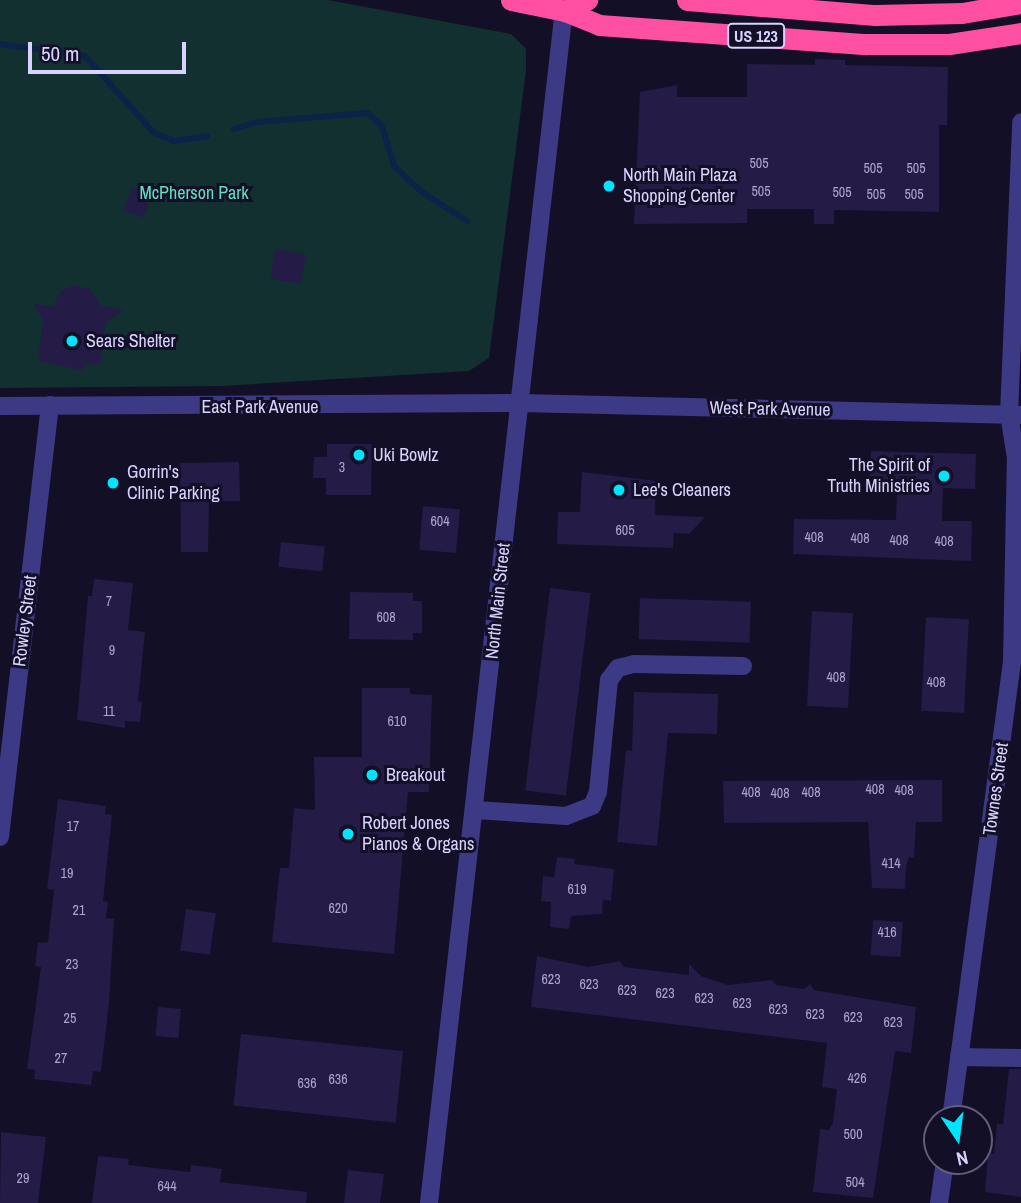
<!DOCTYPE html>
<html>
<head>
<meta charset="utf-8">
<style>
	body { margin:0 }
	#map { position:relative; width:1021px; height:1203px; overflow:hidden; background:#130f26; font-family:"Archivo Narrow",sans-serif }
	div>[style] { position:absolute }
	[style*='--x'] { left:calc(var(--x)*1px); top:calc(var(--y)*1px); width:calc(var(--w)*1px); rotate:calc(var(--a)*1deg) }
	.green>* { inset:0; background:#12302f }
	.stream>* { height:6px; margin:-3px; padding:0 3px; transform-origin:3px; border-radius:3px; background:#0c2248 }
	.building>* { inset:0; background:#241b47; transform-origin:0 0 }
	.minor>* { height:18px; margin:-9px; padding:0 9px; transform-origin:9px; border-radius:9px; background:#3d3a85 }
	.highway>* { height:21px; margin:-10.5px; padding:0 10.5px; transform-origin:10.5px; border-radius:10.5px; background:#ff4fa3 }
	.dots>* { width:19px; height:19px; translate:-50% -50%; box-sizing:border-box; border:4px solid #130f26; border-radius:50% }
	span { translate:-50% -50%; white-space:nowrap; text-align:center; line-height:1.15; -webkit-text-stroke:6px #130f26; paint-order:stroke }
	.number-label { font-size:14px; color:#aca6d1 }
	.number-label span { -webkit-text-stroke-width:0 }
	.shield-label span { padding:2px 5px; background:#130f26; border:2px solid; border-radius:5px; -webkit-text-stroke-width:0 }
	.shield-label { font-size:16px; color:#d9d4ff; font-weight:700 }
	.poi-label { font-size:18px; color:#d9d4ff }
	.left { translate:0 -50%; text-align:left }
	.right { translate:-100% -50%; text-align:right }
	.park-label { font-size:18px; color:#5fe0c0 }
	.street-label { font-size:18px; color:#d9d4ff }
	.north { position:absolute; left:923px; top:1105px; width:70px; height:70px; box-sizing:border-box; background:#130f26; border:2px solid #625e7d; border-radius:50%; rotate:167deg; font-size:19px; font-weight:700; line-height:28px; text-align:center; color:#d9d4ff }
	.north::after { content:''; display:block; margin:auto; width:24px; height:32px; background:#00e5ff; clip-path:polygon(50% 0,100% 100%,50% 72%,0 100%) }
	.scale { position:absolute; left:28px; top:42px; width:158px; height:32px; box-sizing:border-box; border:4px solid #d9d4ff; border-top:0; padding-left:9px; font-size:21px; line-height:24px; white-space:nowrap; color:#d9d4ff; -webkit-text-stroke:5px #130f26; paint-order:stroke }
</style>
</head>
<body>
<div id="map">
	<div class="green">
		<i style="clip-path:polygon(0 0,328px 0,511px 34px,526px 49px,526px 70px,489px 358px,469px 371px,223px 386px,0 388px)"></i>
	</div>
	<div class="stream">
		<i style="--x:0;--y:44;--w:86;--a:8"></i>
		<i style="--x:85;--y:56;--w:103;--a:48.1"></i>
		<i style="--x:154;--y:133;--w:22;--a:22"></i>
		<i style="--x:174;--y:141;--w:34;--a:-8"></i>
		<i style="--x:234;--y:129;--w:24;--a:-17"></i>
		<i style="--x:257;--y:122;--w:111;--a:-4.6"></i>
		<i style="--x:368;--y:113;--w:19;--a:43"></i>
		<i style="--x:382;--y:126;--w:42;--a:73.3"></i>
		<i style="--x:394;--y:166;--w:38;--a:43"></i>
		<i style="--x:422;--y:192;--w:54;--a:32.8"></i>
	</div>
	<div class="building">
		<i style="clip-path:polygon(815px 59px,845px 60px,845px 65px,948px 67px,947px 125px,939px 125px,939px 212px,834px 210px,834px 224px,814px 224px,814px 209px,747px 209px,747px 223px,634px 224px,640px 92px,677px 85px,677px 97px,747px 97px,747px 64px,815px 65px)"></i>
		<i style="left:132px;top:187px;width:21px;height:25px;rotate:19deg"></i>
		<i style="left:275px;top:249px;width:31px;height:30px;rotate:9deg"></i>
		<i style="clip-path:polygon(73px 285px,90px 289px,101px 306px,123px 310px,106px 322px,100px 365px,86px 364px,82px 370px,38px 361px,43px 320px,33px 304px,53px 306px,61px 291px)"></i>
		<i style="clip-path:polygon(327px 444px,372px 444px,371px 495px,326px 495px,326px 478px,313px 478px,314px 457px,327px 457px)"></i>
		<i style="clip-path:polygon(871px 451px,976px 454px,975px 489px,943px 488px,942px 521px,972px 521px,971px 561px,793px 554px,794px 519px,896px 520px,897px 489px,869px 487px)"></i>
		<i style="clip-path:polygon(239px 462px,240px 501px,209px 501px,208px 552px,181px 552px,180px 463px)"></i>
		<i style="clip-path:polygon(582px 472px,656px 481px,655px 515px,705px 517px,689px 534px,674px 533px,673px 548px,557px 544px,558px 512px,580px 512px)"></i>
		<i style="left:423px;top:506px;width:37px;height:44px;rotate:5deg"></i>
		<i style="left:281px;top:542px;width:44px;height:25px;rotate:6deg"></i>
		<i style="clip-path:polygon(94px 579px,133px 583px,128px 630px,145px 632px,138px 701px,142px 702px,140px 722px,125px 721px,125px 728px,77px 720px,88px 596px,92px 596px)"></i>
		<i style="left:550px;top:588px;width:41px;height:204px;rotate:7deg"></i>
		<i style="clip-path:polygon(350px 592px,413px 593px,413px 601px,422px 601px,422px 633px,413px 633px,413px 640px,349px 639px)"></i>
		<i style="left:640px;top:598px;width:111px;height:41px;rotate:2deg"></i>
		<i style="left:812px;top:611px;width:41px;height:95px;rotate:3deg"></i>
		<i style="left:926px;top:617px;width:43px;height:94px;rotate:3deg"></i>
		<i style="clip-path:polygon(362px 688px,410px 688px,410px 694px,432px 695px,429px 792px,408px 792px,394px 954px,272px 942px,280px 868px,289px 868px,294px 808px,315px 810px,314px 757px,362px 757px)"></i>
		<i style="clip-path:polygon(634px 692px,718px 694px,717px 734px,668px 733px,657px 846px,617px 842px,626px 750px,632px 751px)"></i>
		<i style="clip-path:polygon(942px 780px,942px 822px,916px 822px,914px 858px,909px 857px,906px 867px,905px 889px,872px 888px,868px 822px,724px 823px,723px 781px)"></i>
		<i style="clip-path:polygon(58px 799px,106px 806px,105px 814px,112px 815px,103px 901px,108px 902px,106px 918px,114px 919px,109px 1003px,101px 1072px,93px 1071px,91px 1085px,34px 1079px,35px 1070px,27px 1069px,41px 967px,35px 966px,38px 943px,48px 942px,54px 890px,47px 889px)"></i>
		<i style="clip-path:polygon(557px 857px,575px 859px,574px 864px,614px 869px,611px 901px,603px 900px,602px 914px,571px 916px,569px 929px,550px 927px,551px 902px,541px 901px,543px 876px,554px 877px)"></i>
		<i style="left:186px;top:909px;width:30px;height:42px;rotate:8deg"></i>
		<i style="left:873px;top:920px;width:30px;height:35px;rotate:4deg"></i>
		<i style="clip-path:polygon(537px 956px,588px 967px,620px 961px,624px 967px,689px 975px,689px 964px,701px 976px,728px 985px,772px 980px,776px 985px,804px 989px,810px 984px,814px 990px,916px 1007px,911px 1053px,895px 1051px,873px 1198px,813px 1192px,820px 1129px,829px 1130px,833px 1123px,837px 1089px,822px 1087px,827px 1043px,531px 1007px)"></i>
		<i style="left:158px;top:1007px;width:23px;height:29px;rotate:5deg"></i>
		<i style="left:241px;top:1034px;width:163px;height:72px;rotate:6deg"></i>
		<i style="clip-path:polygon(1009px 1069px,1021px 1069px,1021px 1197px,985px 1192px,988px 1153px,994px 1154px,997px 1124px,1003px 1124px)"></i>
		<i style="clip-path:polygon(1px 1132px,46px 1137px,38px 1203px,0 1203px)"></i>
		<i style="clip-path:polygon(98px 1156px,129px 1159px,128px 1165px,190px 1172px,191px 1165px,222px 1169px,220px 1182px,307px 1192px,306px 1203px,92px 1203px)"></i>
		<i style="clip-path:polygon(348px 1170px,384px 1174px,380px 1203px,344px 1203px)"></i>
	</div>
	<div class="minor">
		<i style="--x:0;--y:406;--w:520;--a:-0.33"></i>
		<i style="--x:520;--y:403;--w:501;--a:1.37"></i>
		<i style="--x:476;--y:810;--w:90;--a:3.8"></i>
		<i style="--x:566;--y:816;--w:28;--a:-21"></i>
		<i style="--x:592;--y:806;--w:15;--a:-67"></i>
		<i style="--x:598;--y:792;--w:113;--a:-84.4"></i>
		<i style="--x:609;--y:680;--w:15;--a:-53"></i>
		<i style="--x:618;--y:668;--w:16;--a:-14"></i>
		<i style="--x:634;--y:664;--w:109;--a:1.1"></i>
		<i style="--x:0;--y:837;--w:435;--a:-83.4"></i>
		<i style="--x:959;--y:1057;--w:62;--a:0.9"></i>
		<i style="--x:951;--y:1119;--w:462;--a:-82.4"></i>
		<i style="--x:1012;--y:661;--w:203;--a:-88.9"></i>
		<i style="--x:1016;--y:458;--w:45;--a:-99"></i>
		<i style="--x:1009;--y:414;--w:292;--a:-87.6"></i>
		<i style="--x:429;--y:1203;--w:1211;--a:-83.55"></i>
		<i style="--x:939;--y:1203;--w:42;--a:-81.9"></i>
	</div>
	<div class="highway">
		<i style="--x:511;--y:0;--w:55;--a:11.5"></i>
		<i style="--x:565;--y:11;--w:37;--a:22"></i>
		<i style="--x:599;--y:25;--w:268;--a:4.1"></i>
		<i style="--x:866;--y:44;--w:83;--a:0"></i>
		<i style="--x:949;--y:44;--w:73;--a:-8.7"></i>
		<i style="--x:687;--y:0;--w:189;--a:4.6"></i>
		<i style="--x:875;--y:15;--w:87;--a:-1.3"></i>
		<i style="--x:962;--y:13;--w:60;--a:-9.6"></i>
		<i style="--x:565;--y:11;--w:25;--a:-27"></i>
	</div>
	<div class="dots">
		<i style="left:609px;top:186px;background:#00e5ff"></i>
		<i style="left:72px;top:341px;background:#00e5ff"></i>
		<i style="left:359px;top:455px;background:#00e5ff"></i>
		<i style="left:944px;top:476px;background:#00e5ff"></i>
		<i style="left:113px;top:483px;background:#00e5ff"></i>
		<i style="left:619px;top:490px;background:#00e5ff"></i>
		<i style="left:372px;top:775px;background:#00e5ff"></i>
		<i style="left:348px;top:834px;background:#00e5ff"></i>
	</div>
	<div class="number-label">
		<span style="left:759px;top:163px">505</span>
		<span style="left:873px;top:168px">505</span>
		<span style="left:916px;top:168px">505</span>
		<span style="left:761px;top:191px">505</span>
		<span style="left:842px;top:192px">505</span>
		<span style="left:876px;top:194px">505</span>
		<span style="left:914px;top:194px">505</span>
		<span style="left:342px;top:467px">3</span>
		<span style="left:440px;top:521px">604</span>
		<span style="left:625px;top:530px">605</span>
		<span style="left:814px;top:537px">408</span>
		<span style="left:860px;top:538px">408</span>
		<span style="left:899px;top:540px">408</span>
		<span style="left:944px;top:541px">408</span>
		<span style="left:109px;top:601px">7</span>
		<span style="left:386px;top:617px">608</span>
		<span style="left:112px;top:650px">9</span>
		<span style="left:836px;top:677px">408</span>
		<span style="left:936px;top:682px">408</span>
		<span style="left:109px;top:711px">11</span>
		<span style="left:397px;top:721px">610</span>
		<span style="left:875px;top:789px">408</span>
		<span style="left:904px;top:790px">408</span>
		<span style="left:751px;top:792px">408</span>
		<span style="left:811px;top:792px">408</span>
		<span style="left:780px;top:793px">408</span>
		<span style="left:73px;top:826px">17</span>
		<span style="left:891px;top:863px">414</span>
		<span style="left:67px;top:873px">19</span>
		<span style="left:577px;top:889px">619</span>
		<span style="left:338px;top:908px">620</span>
		<span style="left:79px;top:910px">21</span>
		<span style="left:887px;top:932px">416</span>
		<span style="left:72px;top:964px">23</span>
		<span style="left:551px;top:979px">623</span>
		<span style="left:589px;top:984px">623</span>
		<span style="left:627px;top:990px">623</span>
		<span style="left:665px;top:993px">623</span>
		<span style="left:704px;top:998px">623</span>
		<span style="left:742px;top:1003px">623</span>
		<span style="left:778px;top:1009px">623</span>
		<span style="left:815px;top:1014px">623</span>
		<span style="left:853px;top:1017px">623</span>
		<span style="left:70px;top:1018px">25</span>
		<span style="left:893px;top:1022px">623</span>
		<span style="left:61px;top:1058px">27</span>
		<span style="left:857px;top:1078px">426</span>
		<span style="left:338px;top:1079px">636</span>
		<span style="left:307px;top:1083px">636</span>
		<span style="left:853px;top:1134px">500</span>
		<span style="left:23px;top:1178px">29</span>
		<span style="left:855px;top:1182px">504</span>
		<span style="left:167px;top:1186px">644</span>
	</div>
	<div class="shield-label">
		<span style="left:756px;top:36px">US 123</span>
	</div>
	<div class="poi-label">
		<span class="left" style="left:623px;top:186px">North Main Plaza<br>Shopping Center</span>
		<span class="left" style="left:86px;top:341px">Sears Shelter</span>
		<span class="left" style="left:373px;top:455px">Uki Bowlz</span>
		<span class="right" style="left:930px;top:476px">The Spirit of<br>Truth Ministries</span>
		<span class="left" style="left:127px;top:483px">Gorrin's<br>Clinic Parking</span>
		<span class="left" style="left:633px;top:490px">Lee's Cleaners</span>
		<span class="left" style="left:386px;top:775px">Breakout</span>
		<span class="left" style="left:362px;top:834px">Robert Jones<br>Pianos &amp; Organs</span>
	</div>
	<div class="park-label">
		<span style="left:194px;top:193px">McPherson Park</span>
	</div>
	<div class="street-label">
		<span style="left:260px;top:407px">East Park Avenue</span>
		<span style="left:770px;top:409px;rotate:1deg">West Park Avenue</span>
		<span style="left:498px;top:601px;rotate:-84deg">North Main Street</span>
		<span style="left:25px;top:621px;rotate:-83deg">Rowley Street</span>
		<span style="left:996px;top:789px;rotate:-82deg">Townes Street</span>
	</div>
	<div class="north">N</div>
	<div class="scale">50 m</div>
</div>
</body>
</html>
